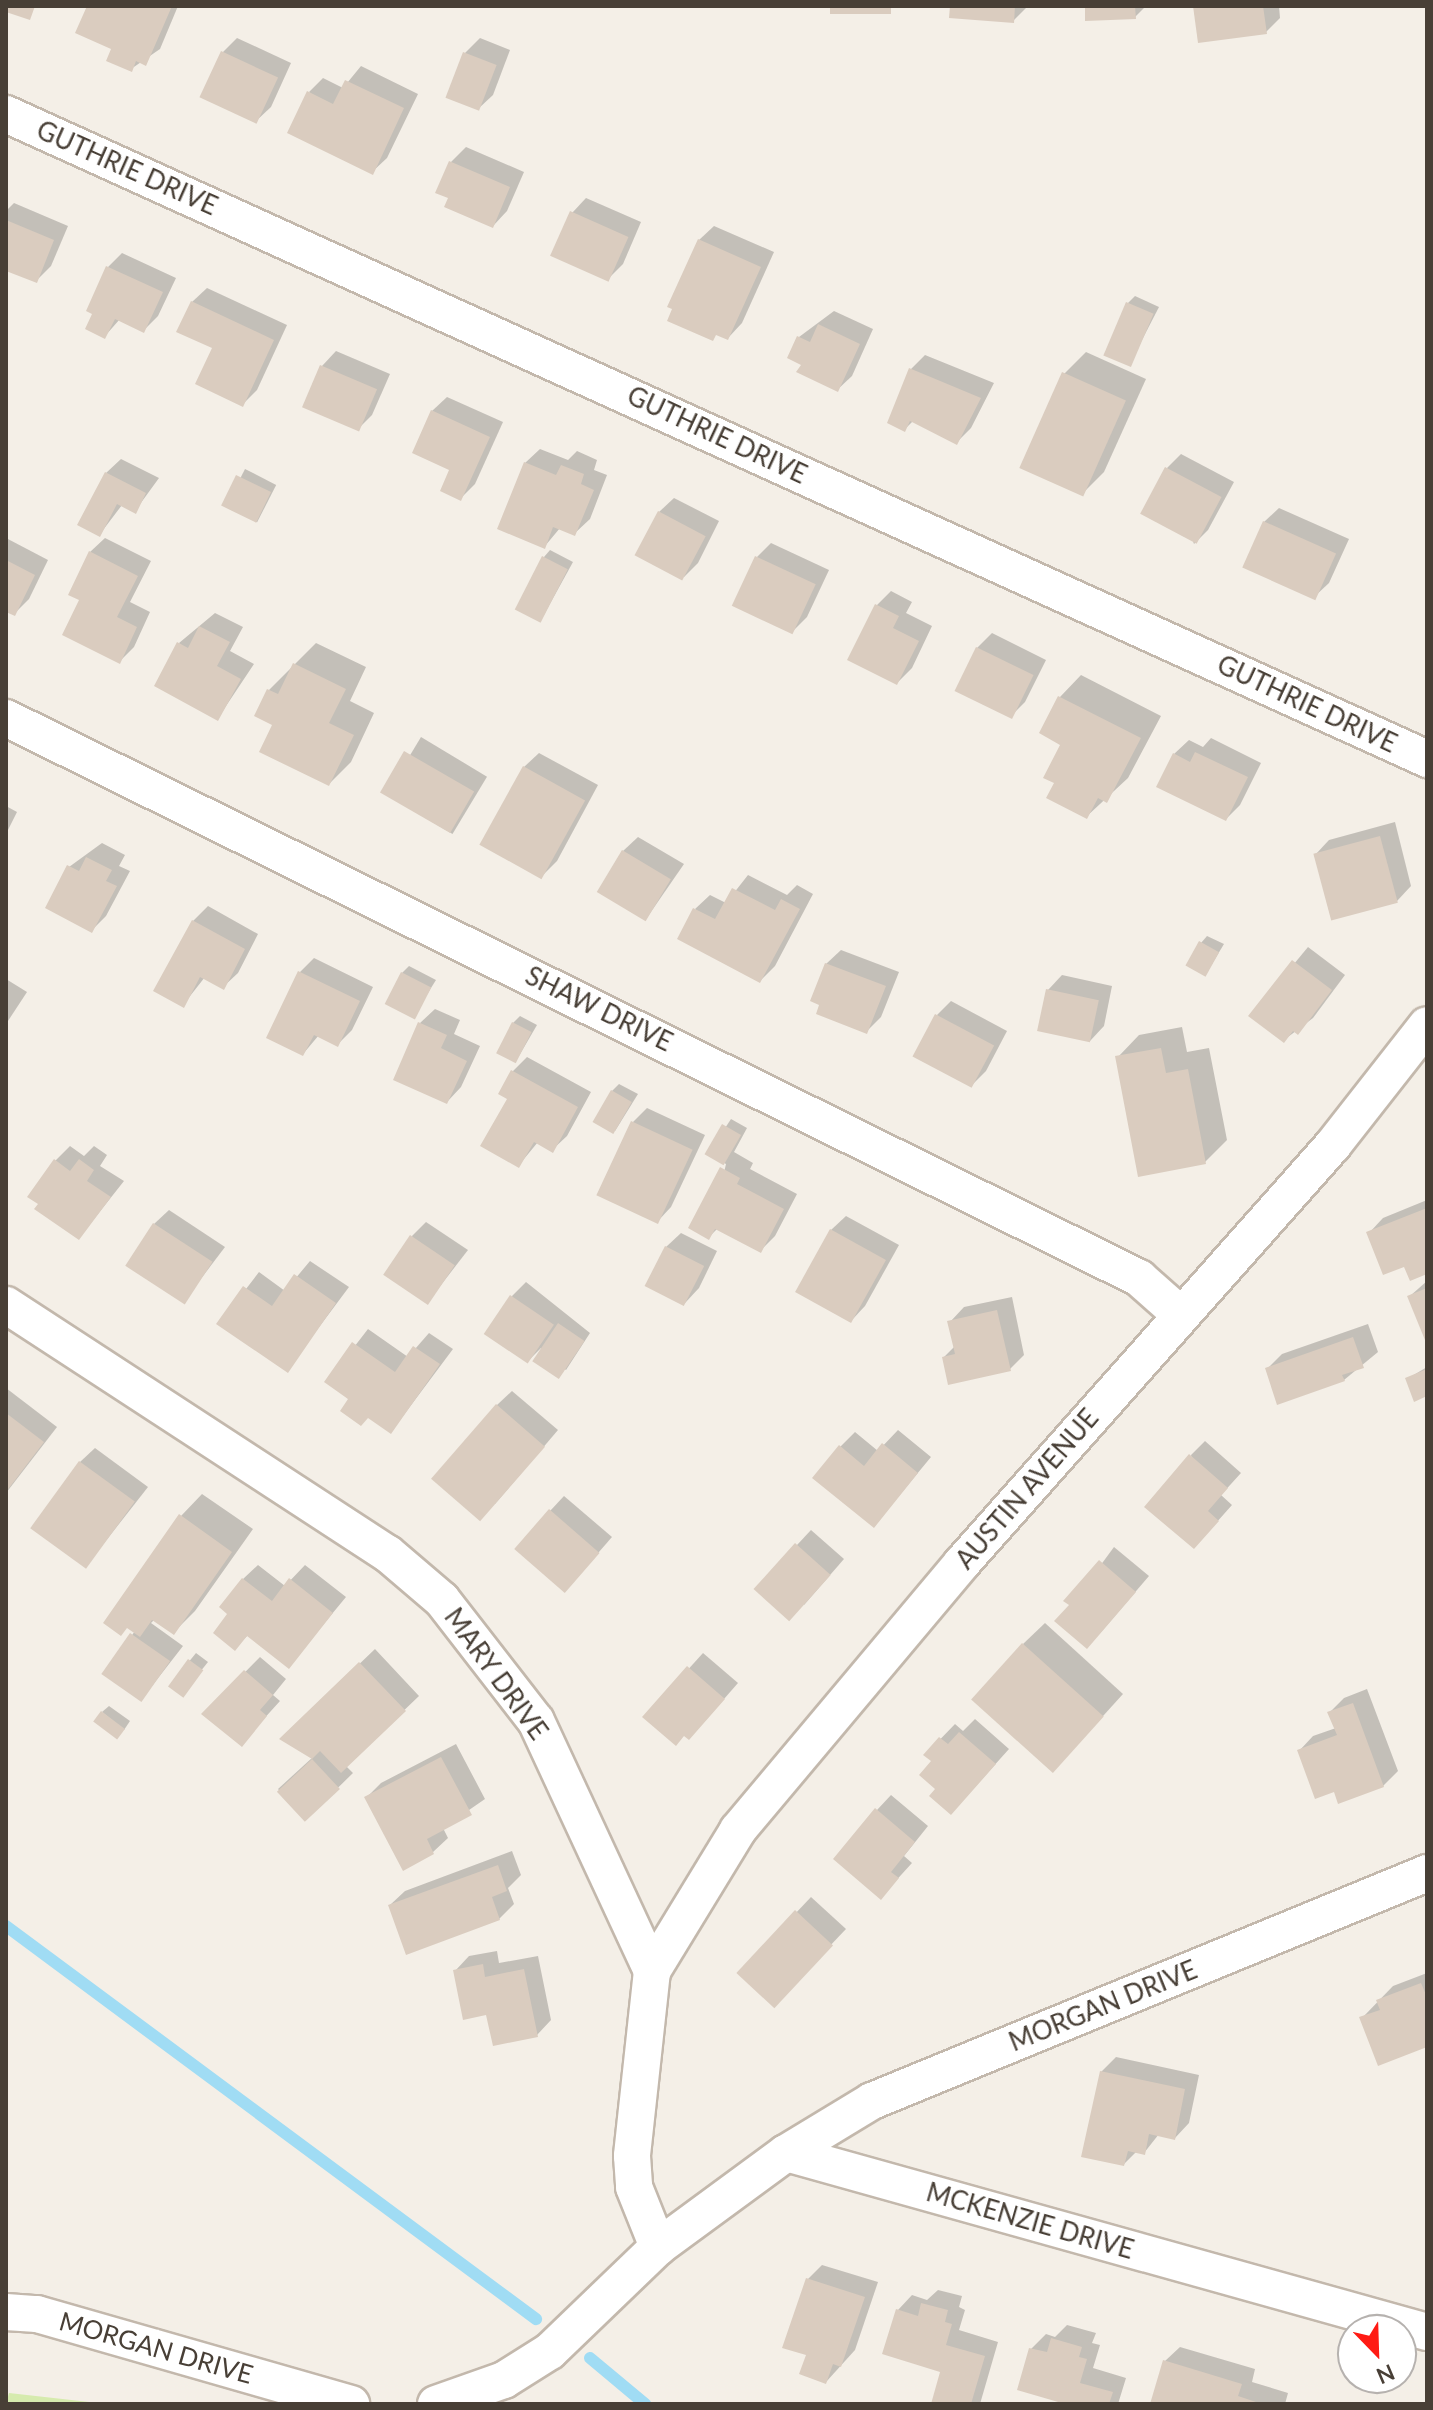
<!DOCTYPE html>
<html>
<head>
<meta charset="utf-8">
<style>
	body { margin:0 }
	#map { position:relative; width:1433px; height:2410px; overflow:hidden; background:#f4efe7; font-family:Lato,sans-serif }
	div>[style] { position:absolute }
	[style*='--x'] { left:calc(var(--x)*1px); top:calc(var(--y)*1px); width:calc(var(--w)*1px); rotate:calc(var(--a)*1deg) }
	.green>* { inset:0; background:#d6ebae }
	.shadow>* { inset:0; background:#0003; transform-origin:0 0 }
	.stream>* { height:12px; margin:-6px; padding:0 6px; transform-origin:6px; border-radius:6px; background:#a0dcf4 }
	.building>* { inset:0; background:#daccbf; transform-origin:0 0 }
	.roads { filter:drop-shadow(2px 0 #c3b8ac) drop-shadow(-2px 0 #c3b8ac) drop-shadow(0 2px #c3b8ac) drop-shadow(0 -2px #c3b8ac) }
	.street>* { height:36px; margin:-18px; padding:0 18px; transform-origin:18px; border-radius:18px; background:#fff }
	span { translate:-50% -50%; white-space:nowrap; text-align:center; line-height:1.15; -webkit-text-stroke:8px #fff; paint-order:stroke }
	.street-label { font-size:26px; color:#483f36 }
	.frame { position:absolute; inset:0; border:8px solid #483f36; pointer-events:none }
	.north { position:absolute; left:1337px; top:2314px; width:80px; height:80px; box-sizing:border-box; background:#fff; border:2px solid #b6b2af; border-radius:50%; rotate:157deg; font-size:22px; font-weight:700; line-height:32px; text-align:center; color:#483f36 }
	.north::after { content:''; display:block; margin:auto; width:28px; height:36px; background:#ff1b14; clip-path:polygon(50% 0,100% 100%,50% 72%,0 100%) }
</style>
</head>
<body>
<div id="map">
	<div class="green">
		<i style="clip-path:polygon(9px 2393px,107px 2404px,6px 2404px)"></i>
	</div>
	<div class="shadow">
		<i style="clip-path:polygon(89px 6px,178px 6px,160px 49px,131px 69px)"></i>
		<i style="clip-path:polygon(952px 6px,1028px 6px,1013px 21px)"></i>
		<i style="clip-path:polygon(1087px 6px,1146px 6px,1135px 17px)"></i>
		<i style="clip-path:polygon(1195px 6px,1279px 6px,1280px 18px,1266px 32px)"></i>
		<i style="clip-path:polygon(237px 38px,291px 63px,271px 107px,256px 121px,222px 53px)"></i>
		<i style="clip-path:polygon(480px 38px,510px 50px,493px 95px,478px 109px,448px 97px,465px 53px)"></i>
		<i style="clip-path:polygon(361px 66px,418px 94px,387px 158px,372px 172px,309px 92px,323px 78px,343px 88px)"></i>
		<i style="clip-path:polygon(466px 147px,524px 172px,507px 211px,493px 226px,450px 196px,451px 162px)"></i>
		<i style="clip-path:polygon(586px 198px,641px 222px,623px 264px,608px 279px,572px 213px)"></i>
		<i style="clip-path:polygon(14px 203px,68px 226px,51px 266px,36px 281px,6px 269px,6px 211px)"></i>
		<i style="clip-path:polygon(714px 226px,774px 252px,742px 323px,728px 338px,718px 333px,699px 240px)"></i>
		<i style="clip-path:polygon(122px 253px,176px 278px,158px 316px,144px 330px,120px 319px,105px 336px,108px 267px)"></i>
		<i style="clip-path:polygon(207px 288px,287px 325px,257px 390px,243px 404px,192px 302px)"></i>
		<i style="clip-path:polygon(1135px 296px,1159px 307px,1129px 365px,1128px 303px)"></i>
		<i style="clip-path:polygon(834px 311px,873px 329px,852px 376px,837px 390px,803px 364px,799px 337px)"></i>
		<i style="clip-path:polygon(336px 351px,390px 374px,372px 415px,358px 429px,322px 366px)"></i>
		<i style="clip-path:polygon(1086px 352px,1146px 379px,1104px 472px,1082px 494px,1064px 374px)"></i>
		<i style="clip-path:polygon(925px 355px,994px 383px,971px 428px,957px 442px,914px 420px,904px 430px,911px 369px)"></i>
		<i style="clip-path:polygon(447px 397px,503px 422px,475px 484px,460px 499px,432px 411px)"></i>
		<i style="clip-path:polygon(540px 449px,568px 460px,577px 451px,597px 460px,594px 470px,607px 475px,590px 519px,575px 533px,560px 528px,545px 546px,525px 463px)"></i>
		<i style="clip-path:polygon(1181px 454px,1234px 482px,1208px 530px,1194px 544px,1167px 468px)"></i>
		<i style="clip-path:polygon(121px 459px,159px 478px,135px 511px,122px 505px,100px 534px,106px 473px)"></i>
		<i style="left:245px;top:469px;width:35px;height:42px;rotate:27deg"></i>
		<i style="clip-path:polygon(674px 498px,719px 521px,698px 563px,684px 577px,659px 512px)"></i>
		<i style="clip-path:polygon(1279px 508px,1349px 539px,1329px 583px,1314px 597px,1264px 522px)"></i>
		<i style="clip-path:polygon(6px 538px,48px 560px,29px 599px,14px 614px,6px 610px)"></i>
		<i style="clip-path:polygon(105px 538px,151px 561px,130px 602px,150px 612px,134px 647px,119px 662px,82px 600px,90px 552px)"></i>
		<i style="clip-path:polygon(771px 543px,829px 570px,807px 617px,792px 632px,757px 557px)"></i>
		<i style="clip-path:polygon(550px 550px,573px 562px,541px 620px,544px 557px)"></i>
		<i style="clip-path:polygon(891px 591px,912px 602px,906px 613px,932px 626px,912px 668px,897px 683px,876px 606px)"></i>
		<i style="clip-path:polygon(215px 613px,243px 627px,230px 651px,254px 664px,218px 718px,179px 643px)"></i>
		<i style="clip-path:polygon(992px 633px,1046px 660px,1025px 702px,1010px 717px,977px 648px)"></i>
		<i style="clip-path:polygon(316px 643px,366px 667px,350px 701px,374px 713px,351px 762px,329px 784px,275px 724px,269px 690px)"></i>
		<i style="clip-path:polygon(1081px 675px,1161px 716px,1128px 778px,1086px 817px,1057px 782px,1063px 744px,1041px 733px,1060px 697px)"></i>
		<i style="left:421px;top:737px;width:77px;height:67px;rotate:31deg"></i>
		<i style="clip-path:polygon(1211px 738px,1261px 763px,1240px 805px,1226px 819px,1174px 754px,1189px 740px,1203px 747px)"></i>
		<i style="clip-path:polygon(539px 753px,598px 785px,557px 861px,542px 876px,524px 767px)"></i>
		<i style="clip-path:polygon(6px 806px,17px 812px,6px 834px)"></i>
		<i style="clip-path:polygon(1395px 822px,1411px 886px,1397px 901px,1315px 855px,1329px 840px)"></i>
		<i style="clip-path:polygon(638px 837px,684px 864px,646px 919px,623px 851px)"></i>
		<i style="clip-path:polygon(102px 843px,125px 855px,119px 866px,130px 871px,106px 916px,92px 930px,69px 867px)"></i>
		<i style="clip-path:polygon(748px 875px,787px 895px,797px 885px,813px 894px,775px 966px,760px 981px,695px 909px,710px 895px,726px 903px)"></i>
		<i style="clip-path:polygon(208px 906px,258px 934px,238px 973px,223px 987px,205px 977px,183px 1005px,193px 921px)"></i>
		<i style="clip-path:polygon(1207px 936px,1224px 944px,1206px 974px,1201px 943px)"></i>
		<i style="clip-path:polygon(1308px 947px,1345px 975px,1313px 1018px,1284px 1040px,1251px 1016px)"></i>
		<i style="clip-path:polygon(841px 950px,899px 972px,881px 1017px,866px 1032px,826px 964px)"></i>
		<i style="clip-path:polygon(314px 958px,373px 987px,352px 1030px,338px 1044px,319px 1035px,303px 1054px,300px 972px)"></i>
		<i style="clip-path:polygon(409px 966px,436px 980px,413px 1017px,402px 973px)"></i>
		<i style="clip-path:polygon(1062px 975px,1112px 986px,1104px 1026px,1090px 1041px,1048px 990px)"></i>
		<i style="clip-path:polygon(6px 979px,27px 992px,6px 1024px)"></i>
		<i style="clip-path:polygon(951px 1001px,1007px 1031px,986px 1071px,971px 1086px,937px 1015px)"></i>
		<i style="clip-path:polygon(435px 1009px,460px 1020px,454px 1034px,480px 1046px,461px 1087px,447px 1102px,420px 1023px)"></i>
		<i style="clip-path:polygon(520px 1016px,537px 1025px,516px 1061px,513px 1023px)"></i>
		<i style="clip-path:polygon(1182px 1027px,1187px 1052px,1209px 1048px,1227px 1140px,1205px 1162px,1118px 1057px,1139px 1035px)"></i>
		<i style="clip-path:polygon(527px 1057px,591px 1092px,567px 1136px,552px 1150px,538px 1142px,519px 1165px,510px 1099px,513px 1071px)"></i>
		<i style="clip-path:polygon(619px 1084px,638px 1094px,615px 1131px,612px 1091px)"></i>
		<i style="clip-path:polygon(647px 1108px,705px 1135px,671px 1207px,657px 1222px,633px 1122px)"></i>
		<i style="clip-path:polygon(731px 1119px,747px 1128px,734px 1152px,753px 1163px,750px 1169px,797px 1194px,775px 1236px,760px 1251px,718px 1228px,709px 1237px,726px 1164px,708px 1154px)"></i>
		<i style="clip-path:polygon(70px 1146px,84px 1156px,94px 1146px,107px 1155px,100px 1166px,124px 1181px,79px 1238px,55px 1161px)"></i>
		<i style="clip-path:polygon(1427px 1200px,1427px 1272px,1405px 1264px,1369px 1233px,1383px 1218px)"></i>
		<i style="clip-path:polygon(169px 1210px,225px 1247px,184px 1301px,154px 1224px)"></i>
		<i style="clip-path:polygon(846px 1216px,899px 1245px,865px 1306px,851px 1321px,831px 1230px)"></i>
		<i style="clip-path:polygon(426px 1222px,468px 1250px,427px 1303px,412px 1236px)"></i>
		<i style="clip-path:polygon(681px 1233px,717px 1251px,699px 1288px,685px 1303px,666px 1247px)"></i>
		<i style="clip-path:polygon(310px 1261px,349px 1287px,287px 1370px,219px 1324px,259px 1272px,285px 1291px)"></i>
		<i style="clip-path:polygon(1427px 1281px,1427px 1340px,1410px 1296px)"></i>
		<i style="clip-path:polygon(526px 1282px,590px 1333px,566px 1370px,541px 1348px,527px 1362px,512px 1296px)"></i>
		<i style="clip-path:polygon(1012px 1297px,1024px 1355px,1010px 1369px,944px 1357px,955px 1346px,950px 1322px,964px 1307px)"></i>
		<i style="clip-path:polygon(1368px 1324px,1378px 1352px,1344px 1380px,1267px 1369px,1282px 1354px)"></i>
		<i style="clip-path:polygon(368px 1329px,408px 1357px,429px 1333px,453px 1349px,391px 1432px,327px 1382px)"></i>
		<i style="clip-path:polygon(1427px 1367px,1427px 1394px,1407px 1379px)"></i>
		<i style="clip-path:polygon(6px 1388px,57px 1427px,6px 1493px)"></i>
		<i style="clip-path:polygon(512px 1391px,558px 1430px,495px 1504px,497px 1405px)"></i>
		<i style="clip-path:polygon(898px 1430px,931px 1457px,874px 1526px,840px 1447px,855px 1432px,878px 1451px)"></i>
		<i style="clip-path:polygon(1205px 1441px,1241px 1473px,1221px 1495px,1232px 1505px,1208px 1532px,1191px 1455px)"></i>
		<i style="clip-path:polygon(95px 1448px,148px 1487px,86px 1566px,80px 1462px)"></i>
		<i style="clip-path:polygon(202px 1494px,253px 1529px,195px 1611px,174px 1632px,155px 1619px,151px 1623px,183px 1646px,141px 1700px,104px 1674px,135px 1631px,181px 1516px)"></i>
		<i style="clip-path:polygon(564px 1496px,612px 1537px,579px 1575px,550px 1511px)"></i>
		<i style="clip-path:polygon(811px 1530px,844px 1559px,804px 1605px,797px 1545px)"></i>
		<i style="clip-path:polygon(1114px 1547px,1149px 1576px,1101px 1632px,1072px 1604px)"></i>
		<i style="clip-path:polygon(258px 1565px,285px 1586px,305px 1565px,346px 1597px,289px 1666px,249px 1634px,235px 1648px,230px 1614px,243px 1579px)"></i>
		<i style="clip-path:polygon(1045px 1623px,1123px 1694px,1074px 1748px,1023px 1644px)"></i>
		<i style="clip-path:polygon(375px 1649px,419px 1696px,346px 1766px,353px 1773px,306px 1819px,278px 1789px,313px 1757px,282px 1738px)"></i>
		<i style="clip-path:polygon(196px 1653px,208px 1662px,188px 1687px,170px 1685px)"></i>
		<i style="clip-path:polygon(703px 1653px,738px 1683px,703px 1723px,645px 1717px)"></i>
		<i style="clip-path:polygon(260px 1657px,286px 1679px,273px 1695px,280px 1701px,241px 1744px,204px 1714px)"></i>
		<i style="clip-path:polygon(1367px 1689px,1398px 1771px,1383px 1786px,1335px 1790px,1299px 1751px,1313px 1736px,1336px 1728px,1330px 1712px,1344px 1698px)"></i>
		<i style="clip-path:polygon(109px 1706px,130px 1721px,124px 1730px,102px 1712px)"></i>
		<i style="clip-path:polygon(975px 1719px,1009px 1749px,965px 1798px,938px 1789px,934px 1761px,926px 1754px,955px 1724px,963px 1731px)"></i>
		<i style="clip-path:polygon(456px 1744px,485px 1799px,443px 1828px,448px 1838px,433px 1852px,404px 1868px,367px 1797px,381px 1783px)"></i>
		<i style="clip-path:polygon(891px 1795px,928px 1826px,904px 1856px,912px 1863px,881px 1897px,877px 1810px)"></i>
		<i style="clip-path:polygon(512px 1851px,521px 1875px,508px 1888px,514px 1904px,499px 1919px,390px 1905px,405px 1891px)"></i>
		<i style="clip-path:polygon(811px 1897px,846px 1929px,787px 1991px,739px 1973px)"></i>
		<i style="clip-path:polygon(497px 1951px,499px 1963px,538px 1956px,551px 2020px,537px 2035px,488px 2013px,455px 1971px,469px 1956px)"></i>
		<i style="clip-path:polygon(1427px 1973px,1427px 2045px,1362px 2018px,1393px 1986px)"></i>
		<i style="clip-path:polygon(1116px 2057px,1199px 2075px,1189px 2123px,1175px 2138px,1159px 2134px,1144px 2153px,1137px 2151px,1124px 2164px,1101px 2072px)"></i>
		<i style="clip-path:polygon(822px 2265px,878px 2282px,855px 2350px,826px 2382px,808px 2354px,808px 2279px)"></i>
		<i style="clip-path:polygon(938px 2290px,962px 2296px,959px 2307px,965px 2310px,959px 2330px,998px 2342px,980px 2404px,933px 2404px,943px 2370px,898px 2310px,912px 2295px,927px 2300px)"></i>
		<i style="clip-path:polygon(1067px 2325px,1096px 2333px,1092px 2343px,1100px 2345px,1093px 2368px,1126px 2378px,1118px 2404px,1069px 2404px,1031px 2349px,1046px 2334px,1055px 2337px)"></i>
		<i style="clip-path:polygon(1180px 2347px,1255px 2369px,1252px 2382px,1288px 2393px,1285px 2404px,1152px 2404px,1165px 2361px)"></i>
	</div>
	<div class="stream">
		<i style="--x:6;--y:1926;--w:660;--a:36.56"></i>
		<i style="--x:590;--y:2358;--w:72;--a:39.9"></i>
	</div>
	<div class="building">
		<i style="clip-path:polygon(6px 6px,35px 6px,30px 20px,6px 12px)"></i>
		<i style="clip-path:polygon(87px 6px,172px 6px,146px 66px,136px 61px,132px 72px,106px 61px,111px 49px,75px 33px)"></i>
		<i style="left:830px;top:6px;width:61px;height:8px"></i>
		<i style="clip-path:polygon(950px 6px,1015px 6px,1014px 23px,949px 18px)"></i>
		<i style="clip-path:polygon(1085px 6px,1135px 6px,1136px 19px,1085px 21px)"></i>
		<i style="clip-path:polygon(1193px 6px,1263px 6px,1267px 34px,1198px 43px)"></i>
		<i style="left:221px;top:51px;width:63px;height:51px;rotate:25deg"></i>
		<i style="left:463px;top:52px;width:36px;height:49px;rotate:21deg"></i>
		<i style="clip-path:polygon(345px 80px,404px 108px,373px 175px,287px 133px,307px 91px,333px 104px)"></i>
		<i style="clip-path:polygon(449px 161px,510px 187px,493px 228px,444px 207px,448px 198px,435px 193px)"></i>
		<i style="left:570px;top:211px;width:64px;height:49px;rotate:24deg"></i>
		<i style="clip-path:polygon(6px 220px,54px 240px,37px 283px,6px 271px)"></i>
		<i style="clip-path:polygon(698px 239px,761px 267px,728px 340px,716px 335px,713px 341px,667px 321px,672px 309px,667px 307px)"></i>
		<i style="clip-path:polygon(106px 266px,163px 292px,144px 333px,115px 319px,105px 339px,85px 329px,92px 314px,86px 311px)"></i>
		<i style="clip-path:polygon(191px 301px,274px 340px,243px 407px,195px 384px,212px 348px,176px 332px)"></i>
		<i style="left:1126px;top:302px;width:30px;height:58px;rotate:23deg"></i>
		<i style="clip-path:polygon(818px 324px,860px 344px,838px 392px,796px 372px,801px 365px,787px 358px,797px 336px,810px 342px)"></i>
		<i style="left:320px;top:365px;width:62px;height:46px;rotate:23deg"></i>
		<i style="clip-path:polygon(909px 368px,981px 398px,957px 445px,910px 421px,905px 432px,887px 423px)"></i>
		<i style="left:1062px;top:372px;width:70px;height:105px;rotate:24deg"></i>
		<i style="clip-path:polygon(431px 410px,490px 437px,461px 501px,440px 491px,449px 470px,412px 453px)"></i>
		<i style="clip-path:polygon(524px 462px,556px 475px,561px 465px,584px 474px,581px 484px,594px 490px,575px 536px,553px 527px,545px 549px,497px 529px)"></i>
		<i style="left:1165px;top:467px;width:64px;height:53px;rotate:28deg"></i>
		<i style="clip-path:polygon(105px 472px,146px 493px,136px 514px,117px 504px,100px 537px,77px 525px)"></i>
		<i style="left:236px;top:475px;width:39px;height:34px;rotate:26deg"></i>
		<i style="left:658px;top:511px;width:54px;height:50px;rotate:28deg"></i>
		<i style="left:1263px;top:521px;width:80px;height:51px;rotate:24deg"></i>
		<i style="clip-path:polygon(89px 551px,138px 576px,117px 617px,137px 627px,120px 664px,62px 635px,79px 600px,68px 595px)"></i>
		<i style="left:542px;top:556px;width:29px;height:60px;rotate:27deg"></i>
		<i style="left:755px;top:556px;width:67px;height:55px;rotate:25deg"></i>
		<i style="clip-path:polygon(6px 560px,35px 575px,15px 616px,6px 612px)"></i>
		<i style="clip-path:polygon(875px 604px,899px 616px,893px 628px,919px 641px,897px 685px,847px 660px)"></i>
		<i style="clip-path:polygon(199px 626px,230px 642px,217px 666px,241px 679px,218px 721px,154px 686px,177px 642px,188px 648px)"></i>
		<i style="left:976px;top:647px;width:64px;height:49px;rotate:26deg"></i>
		<i style="clip-path:polygon(293px 663px,346px 689px,329px 723px,354px 735px,329px 786px,259px 752px,272px 725px,254px 716px,267px 689px,278px 694px)"></i>
		<i style="clip-path:polygon(1058px 696px,1141px 738px,1107px 803px,1098px 798px,1087px 819px,1046px 798px,1054px 783px,1043px 778px,1060px 745px,1039px 733px)"></i>
		<i style="left:404px;top:751px;width:81px;height:48px;rotate:30deg"></i>
		<i style="clip-path:polygon(1195px 752px,1248px 777px,1226px 821px,1156px 787px,1173px 753px,1190px 762px)"></i>
		<i style="left:523px;top:766px;width:71px;height:90px;rotate:29deg"></i>
		<i style="left:1380px;top:836px;width:69px;height:69px;rotate:75deg"></i>
		<i style="left:622px;top:850px;width:57px;height:49px;rotate:31deg"></i>
		<i style="clip-path:polygon(86px 857px,112px 870px,106px 881px,117px 886px,92px 933px,45px 908px,67px 865px,79px 871px)"></i>
		<i style="clip-path:polygon(732px 888px,775px 910px,781px 899px,800px 909px,760px 983px,677px 939px,693px 908px,715px 919px)"></i>
		<i style="clip-path:polygon(192px 920px,245px 949px,224px 990px,200px 977px,184px 1008px,153px 991px)"></i>
		<i style="left:1199px;top:941px;width:23px;height:28px;rotate:29deg"></i>
		<i style="clip-path:polygon(1292px 960px,1332px 990px,1298px 1035px,1293px 1031px,1284px 1043px,1248px 1016px)"></i>
		<i style="clip-path:polygon(825px 963px,886px 986px,867px 1034px,816px 1014px,819px 1005px,810px 1001px)"></i>
		<i style="clip-path:polygon(298px 971px,360px 1001px,338px 1047px,314px 1035px,303px 1056px,266px 1038px)"></i>
		<i style="left:401px;top:972px;width:34px;height:36px;rotate:27deg"></i>
		<i style="left:1046px;top:989px;width:54px;height:43px;rotate:12deg"></i>
		<i style="left:935px;top:1014px;width:67px;height:48px;rotate:28deg"></i>
		<i style="clip-path:polygon(418px 1022px,447px 1035px,441px 1048px,467px 1061px,447px 1104px,393px 1080px)"></i>
		<i style="left:512px;top:1022px;width:22px;height:35px;rotate:27deg"></i>
		<i style="clip-path:polygon(1161px 1048px,1166px 1073px,1188px 1069px,1206px 1164px,1138px 1177px,1115px 1056px)"></i>
		<i style="clip-path:polygon(511px 1070px,578px 1107px,553px 1153px,534px 1142px,519px 1168px,480px 1146px,507px 1099px,498px 1094px)"></i>
		<i style="left:611px;top:1090px;width:24px;height:37px;rotate:30deg"></i>
		<i style="left:631px;top:1121px;width:68px;height:82px;rotate:25deg"></i>
		<i style="left:722px;top:1124px;width:22px;height:35px;rotate:30deg"></i>
		<i style="clip-path:polygon(54px 1159px,70px 1171px,79px 1159px,94px 1170px,87px 1181px,111px 1197px,79px 1240px,34px 1209px,38px 1204px,27px 1197px)"></i>
		<i style="clip-path:polygon(720px 1167px,740px 1178px,737px 1184px,784px 1209px,761px 1253px,715px 1229px,709px 1240px,688px 1228px)"></i>
		<i style="clip-path:polygon(1427px 1208px,1427px 1274px,1410px 1281px,1404px 1267px,1383px 1275px,1366px 1232px)"></i>
		<i style="left:153px;top:1223px;width:71px;height:51px;rotate:33deg"></i>
		<i style="left:830px;top:1229px;width:64px;height:72px;rotate:29deg"></i>
		<i style="left:410px;top:1235px;width:54px;height:48px;rotate:34deg"></i>
		<i style="left:665px;top:1246px;width:44px;height:45px;rotate:27deg"></i>
		<i style="clip-path:polygon(294px 1274px,336px 1303px,288px 1373px,216px 1324px,243px 1286px,272px 1306px)"></i>
		<i style="clip-path:polygon(1427px 1288px,1427px 1345px,1407px 1296px)"></i>
		<i style="left:510px;top:1295px;width:53px;height:47px;rotate:34deg"></i>
		<i style="clip-path:polygon(997px 1310px,1011px 1371px,948px 1385px,942px 1357px,955px 1354px,947px 1321px)"></i>
		<i style="left:558px;top:1323px;width:32px;height:46px;rotate:34deg"></i>
		<i style="clip-path:polygon(1353px 1337px,1364px 1368px,1342px 1375px,1345px 1381px,1277px 1405px,1265px 1368px)"></i>
		<i style="clip-path:polygon(352px 1342px,395px 1372px,413px 1346px,440px 1364px,391px 1434px,368px 1418px,361px 1426px,340px 1411px,348px 1399px,324px 1382px)"></i>
		<i style="clip-path:polygon(1427px 1369px,1427px 1396px,1414px 1402px,1405px 1378px)"></i>
		<i style="left:496px;top:1404px;width:65px;height:99px;rotate:41deg"></i>
		<i style="clip-path:polygon(6px 1413px,44px 1442px,6px 1492px)"></i>
		<i style="clip-path:polygon(882px 1443px,918px 1473px,874px 1528px,812px 1478px,839px 1445px,864px 1466px)"></i>
		<i style="clip-path:polygon(1189px 1454px,1228px 1488px,1208px 1511px,1219px 1521px,1194px 1549px,1144px 1507px)"></i>
		<i style="left:79px;top:1461px;width:69px;height:83px;rotate:36deg"></i>
		<i style="left:549px;top:1509px;width:67px;height:53px;rotate:41deg"></i>
		<i style="clip-path:polygon(179px 1514px,232px 1552px,174px 1635px,152px 1620px,140px 1637px,127px 1628px,121px 1636px,103px 1623px)"></i>
		<i style="left:795px;top:1543px;width:48px;height:62px;rotate:42deg"></i>
		<i style="clip-path:polygon(1099px 1560px,1136px 1592px,1087px 1649px,1054px 1621px,1069px 1605px,1063px 1601px)"></i>
		<i style="clip-path:polygon(242px 1578px,272px 1601px,289px 1578px,333px 1613px,289px 1669px,247px 1636px,235px 1651px,213px 1633px,227px 1614px,219px 1607px)"></i>
		<i style="left:130px;top:1633px;width:49px;height:50px;rotate:35deg"></i>
		<i style="left:1022px;top:1643px;width:110px;height:76px;rotate:42deg"></i>
		<i style="left:188px;top:1659px;width:19px;height:34px;rotate:36deg"></i>
		<i style="clip-path:polygon(359px 1662px,406px 1711px,341px 1773px,320px 1751px,312px 1759px,279px 1739px)"></i>
		<i style="clip-path:polygon(687px 1666px,725px 1699px,689px 1740px,684px 1736px,676px 1746px,642px 1717px)"></i>
		<i style="clip-path:polygon(244px 1670px,273px 1695px,260px 1710px,267px 1716px,242px 1747px,201px 1714px)"></i>
		<i style="clip-path:polygon(1353px 1703px,1384px 1787px,1338px 1804px,1334px 1792px,1315px 1799px,1297px 1750px,1337px 1735px,1327px 1712px)"></i>
		<i style="left:101px;top:1711px;width:30px;height:13px;rotate:37deg"></i>
		<i style="clip-path:polygon(959px 1732px,996px 1764px,951px 1815px,929px 1796px,935px 1789px,919px 1775px,931px 1761px,923px 1755px,939px 1737px,948px 1744px)"></i>
		<i style="clip-path:polygon(441px 1757px,472px 1815px,427px 1839px,434px 1854px,403px 1871px,364px 1797px)"></i>
		<i style="left:312px;top:1759px;width:41px;height:48px;rotate:47deg"></i>
		<i style="clip-path:polygon(875px 1808px,915px 1842px,891px 1872px,899px 1878px,881px 1900px,833px 1859px)"></i>
		<i style="clip-path:polygon(498px 1865px,507px 1891px,492px 1897px,500px 1920px,406px 1955px,388px 1905px)"></i>
		<i style="left:795px;top:1910px;width:52px;height:86px;rotate:43deg"></i>
		<i style="clip-path:polygon(483px 1964px,485px 1977px,524px 1969px,538px 2037px,493px 2046px,486px 2015px,463px 2020px,453px 1970px)"></i>
		<i style="clip-path:polygon(1421px 1983px,1427px 1997px,1427px 2047px,1378px 2066px,1359px 2017px,1380px 2010px,1376px 2000px)"></i>
		<i style="clip-path:polygon(1100px 2071px,1185px 2089px,1175px 2140px,1149px 2134px,1145px 2155px,1128px 2151px,1124px 2166px,1081px 2157px)"></i>
		<i style="clip-path:polygon(806px 2278px,865px 2297px,841px 2367px,833px 2364px,826px 2384px,799px 2374px,806px 2355px,782px 2348px)"></i>
		<i style="clip-path:polygon(921px 2303px,948px 2310px,945px 2322px,952px 2324px,946px 2345px,985px 2356px,971px 2404px,931px 2404px,940px 2372px,882px 2354px,896px 2309px,918px 2316px)"></i>
		<i style="clip-path:polygon(1051px 2338px,1082px 2347px,1079px 2357px,1087px 2359px,1080px 2383px,1113px 2392px,1109px 2404px,1065px 2404px,1017px 2390px,1029px 2348px,1047px 2352px)"></i>
		<i style="clip-path:polygon(1163px 2360px,1242px 2384px,1238px 2396px,1262px 2404px,1150px 2404px)"></i>
	</div>
	<div class="roads">
		<div class="street">
			<i style="--x:6;--y:114;--w:1561;--a:24.41"></i>
			<i style="--x:6;--y:718;--w:1264;--a:26.3"></i>
			<i style="--x:1139;--y:1278;--w:56;--a:41.4"></i>
			<i style="--x:6;--y:1305;--w:455;--a:33.1"></i>
			<i style="--x:387;--y:1553;--w:72;--a:40.5"></i>
			<i style="--x:442;--y:1600;--w:153;--a:52.2"></i>
			<i style="--x:536;--y:1721;--w:276;--a:65.1"></i>
			<i style="--x:652;--y:1971;--w:186;--a:96.2"></i>
			<i style="--x:632;--y:2156;--w:31;--a:86"></i>
			<i style="--x:634;--y:2187;--w:65;--a:68.2"></i>
			<i style="--x:652;--y:1971;--w:165;--a:-58.6"></i>
			<i style="--x:738;--y:1830;--w:349;--a:-50"></i>
			<i style="--x:962;--y:1563;--w:559;--a:-48.41"></i>
			<i style="--x:1333;--y:1145;--w:152;--a:-51.9"></i>
			<i style="--x:786;--y:2153;--w:100;--a:-31.2"></i>
			<i style="--x:872;--y:2101;--w:600;--a:-22.33"></i>
			<i style="--x:6;--y:2312;--w:31;--a:4"></i>
			<i style="--x:37;--y:2314;--w:327;--a:16"></i>
			<i style="--x:436;--y:2404;--w:72;--a:-19.4"></i>
			<i style="--x:504;--y:2380;--w:54;--a:-32.2"></i>
			<i style="--x:550;--y:2351;--w:150;--a:-43.9"></i>
			<i style="--x:658;--y:2247;--w:159;--a:-36.3"></i>
			<i style="--x:786;--y:2153;--w:666;--a:15.6"></i>
		</div>
	</div>
	<div class="street-label">
		<span style="left:127px;top:168px;rotate:24deg">GUTHRIE DRIVE</span>
		<span style="left:717px;top:435px;rotate:25deg">GUTHRIE DRIVE</span>
		<span style="left:1307px;top:704px;rotate:25deg">GUTHRIE DRIVE</span>
		<span style="left:599px;top:1009px;rotate:26deg">SHAW DRIVE</span>
		<span style="left:1027px;top:1489px;rotate:-49deg">AUSTIN AVENUE</span>
		<span style="left:496px;top:1674px;rotate:54deg">MARY DRIVE</span>
		<span style="left:1103px;top:2006px;rotate:-22deg">MORGAN DRIVE</span>
		<span style="left:1030px;top:2221px;rotate:16deg">MCKENZIE DRIVE</span>
		<span style="left:156px;top:2348px;rotate:16deg">MORGAN DRIVE</span>
	</div>
	<div class="frame"></div>
	<div class="north">N</div>
</div>
</body>
</html>
